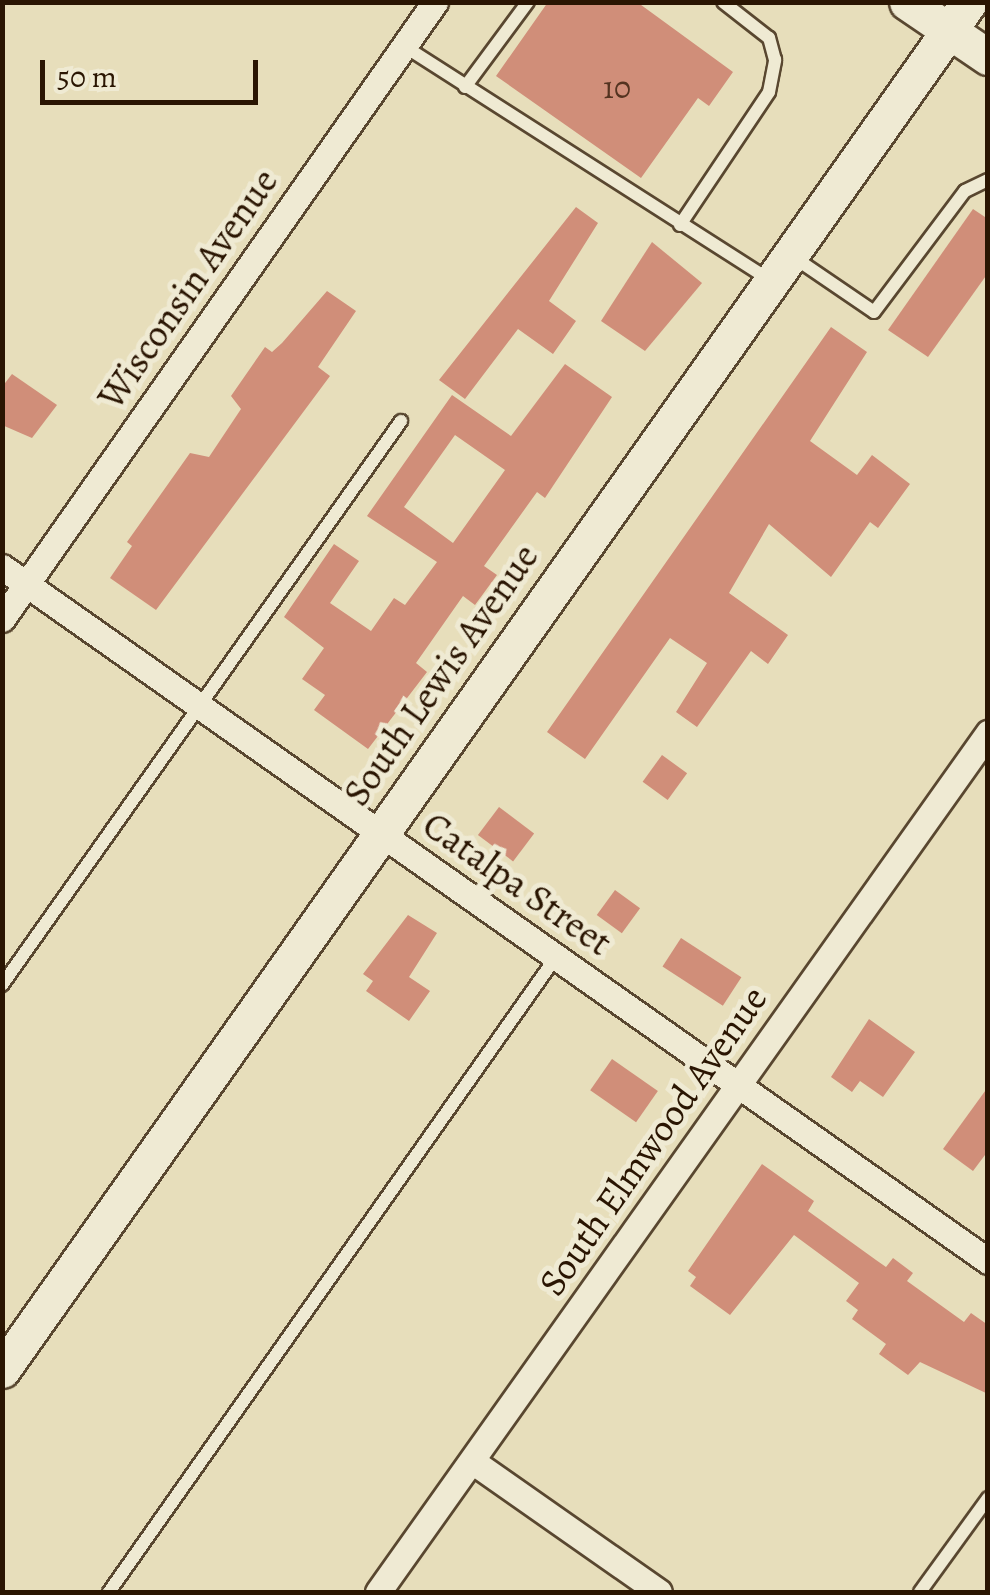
<!DOCTYPE html>
<html>
<head>
<meta charset="utf-8">
<style>
	body { margin:0 }
	#map { position:relative; width:990px; height:1595px; overflow:hidden; background:#e7debb; font-family:Alegreya,serif }
	div>[style] { position:absolute }
	[style*='--x'] { left:calc(var(--x)*1px); top:calc(var(--y)*1px); width:calc(var(--w)*1px); rotate:calc(var(--a)*1deg) }
	.building>* { inset:0; background:#d08e79; transform-origin:0 0 }
	.roads { filter:drop-shadow(2px 0 #594730) drop-shadow(-2px 0 #594730) drop-shadow(0 2px #594730) drop-shadow(0 -2px #594730) }
	.service>* { height:12px; margin:-6px; padding:0 6px; transform-origin:6px; border-radius:6px; background:#efead3 }
	.minor>* { height:25px; margin:-12.5px; padding:0 12.5px; transform-origin:12.5px; border-radius:12.5px; background:#efead3 }
	.secondary>* { height:35px; margin:-17.5px; padding:0 17.5px; transform-origin:17.5px; border-radius:17.5px; background:#efead3 }
	span { translate:-50% -50%; white-space:nowrap; text-align:center; line-height:1.15; -webkit-text-stroke:10px #efead3; paint-order:stroke }
	.number-label { font-size:32px; color:#543320 }
	.number-label span { -webkit-text-stroke-width:0 }
	.street-label { font-size:38px; color:#2a1502 }
	.frame { position:absolute; inset:0; border:5px solid #2a1502; pointer-events:none }
	.scale { position:absolute; left:40px; top:60px; width:218px; height:45px; box-sizing:border-box; border:5px solid #2a1502; border-top:0; padding-left:12px; font-size:30px; line-height:35px; white-space:nowrap; color:#2a1502; -webkit-text-stroke:8px #efead3; paint-order:stroke }
</style>
</head>
<body>
<div id="map">
	<div class="building">
		<i style="clip-path:polygon(548px 2px,637px 2px,733px 72px,709px 106px,698px 98px,641px 178px,496px 76px)"></i>
		<i style="clip-path:polygon(576px 207px,598px 223px,549px 301px,576px 321px,553px 354px,518px 329px,465px 399px,439px 380px)"></i>
		<i style="clip-path:polygon(973px 209px,988px 219px,988px 273px,928px 357px,888px 330px)"></i>
		<i style="clip-path:polygon(652px 242px,702px 283px,645px 351px,601px 321px)"></i>
		<i style="clip-path:polygon(327px 291px,356px 311px,318px 367px,330px 376px,156px 610px,110px 578px,132px 546px,127px 542px,190px 453px,209px 457px,241px 409px,231px 396px,265px 347px,272px 352px,282px 343px)"></i>
		<i style="clip-path:polygon(831px 327px,867px 352px,810px 441px,857px 475px,872px 455px,910px 484px,878px 528px,870px 522px,831px 577px,769px 524px,729px 593px,788px 635px,768px 664px,751px 651px,697px 727px,676px 712px,707px 663px,670px 638px,585px 759px,547px 732px)"></i>
		<i style="clip-path:polygon(evenodd,565px 364px,612px 397px,545px 498px,537px 492px,484px 566px,497px 575px,475px 605px,463px 596px,416px 663px,427px 672px,368px 749px,314px 710px,325px 695px,302px 679px,324px 648px,284px 617px,334px 544px,359px 561px,330px 603px,371px 631px,394px 598px,405px 605px,437px 562px,367px 516px,452px 395px,511px 436px,565px 364px,455px 435px,505px 470px,453px 543px,404px 507px,455px 435px)"></i>
		<i style="clip-path:polygon(12px 374px,57px 405px,32px 438px,2px 425px,2px 387px)"></i>
		<i style="left:662px;top:755px;width:31px;height:33px;rotate:36deg"></i>
		<i style="left:499px;top:807px;width:44px;height:35px;rotate:37deg"></i>
		<i style="left:615px;top:890px;width:31px;height:31px;rotate:36deg"></i>
		<i style="clip-path:polygon(408px 915px,437px 933px,409px 977px,430px 991px,409px 1021px,366px 991px,373px 981px,363px 974px)"></i>
		<i style="left:681px;top:938px;width:72px;height:34px;rotate:33deg"></i>
		<i style="clip-path:polygon(869px 1019px,915px 1052px,883px 1097px,860px 1081px,852px 1092px,831px 1077px)"></i>
		<i style="left:612px;top:1059px;width:56px;height:38px;rotate:35deg"></i>
		<i style="clip-path:polygon(988px 1087px,988px 1151px,973px 1171px,943px 1149px)"></i>
		<i style="clip-path:polygon(762px 1164px,814px 1201px,808px 1211px,876px 1260px,886px 1267px,893px 1258px,913px 1273px,907px 1281px,964px 1322px,971px 1313px,988px 1325px,988px 1394px,920px 1362px,908px 1375px,879px 1354px,886px 1344px,852px 1319px,858px 1310px,846px 1301px,859px 1283px,794px 1235px,730px 1315px,690px 1286px,696px 1277px,688px 1271px)"></i>
	</div>
	<div class="roads">
		<div class="service">
			<i style="--x:404;--y:46;--w:432;--a:32.6"></i>
			<i style="--x:465;--y:87;--w:106;--a:-53.5"></i>
			<i style="--x:680;--y:225;--w:160;--a:-56.2"></i>
			<i style="--x:769;--y:92;--w:33;--a:-79"></i>
			<i style="--x:775;--y:60;--w:23;--a:-105"></i>
			<i style="--x:769;--y:38;--w:58;--a:-142"></i>
			<i style="--x:792;--y:256;--w:99;--a:34.3"></i>
			<i style="--x:874;--y:312;--w:151;--a:-53.1"></i>
			<i style="--x:965;--y:191;--w:25;--a:-26"></i>
			<i style="--x:2;--y:985;--w:691;--a:-54.72"></i>
			<i style="--x:109;--y:1592;--w:777;--a:-54.86"></i>
			<i style="--x:920;--y:1592;--w:116;--a:-54.1"></i>
		</div>
		<div class="minor">
			<i style="--x:2;--y:567;--w:1206;--a:35.14"></i>
			<i style="--x:2;--y:619;--w:754;--a:-54.94"></i>
			<i style="--x:472;--y:1461;--w:228;--a:35"></i>
			<i style="--x:378;--y:1592;--w:1054;--a:-54.62"></i>
		</div>
		<div class="secondary">
			<i style="--x:907;--y:2;--w:98;--a:34.2"></i>
			<i style="--x:2;--y:1370;--w:1675;--a:-54.74"></i>
		</div>
	</div>
	<div class="number-label">
		<span style="left:617px;top:87px">10</span>
	</div>
	<div class="street-label">
		<span style="left:188px;top:289px;rotate:-55deg">Wisconsin Avenue</span>
		<span style="left:441px;top:675px;rotate:-55deg">South Lewis Avenue</span>
		<span style="left:517px;top:884px;rotate:35deg">Catalpa Street</span>
		<span style="left:653px;top:1141px;rotate:-55deg">South Elmwood Avenue</span>
	</div>
	<div class="frame"></div>
	<div class="scale">50 m</div>
</div>
</body>
</html>
